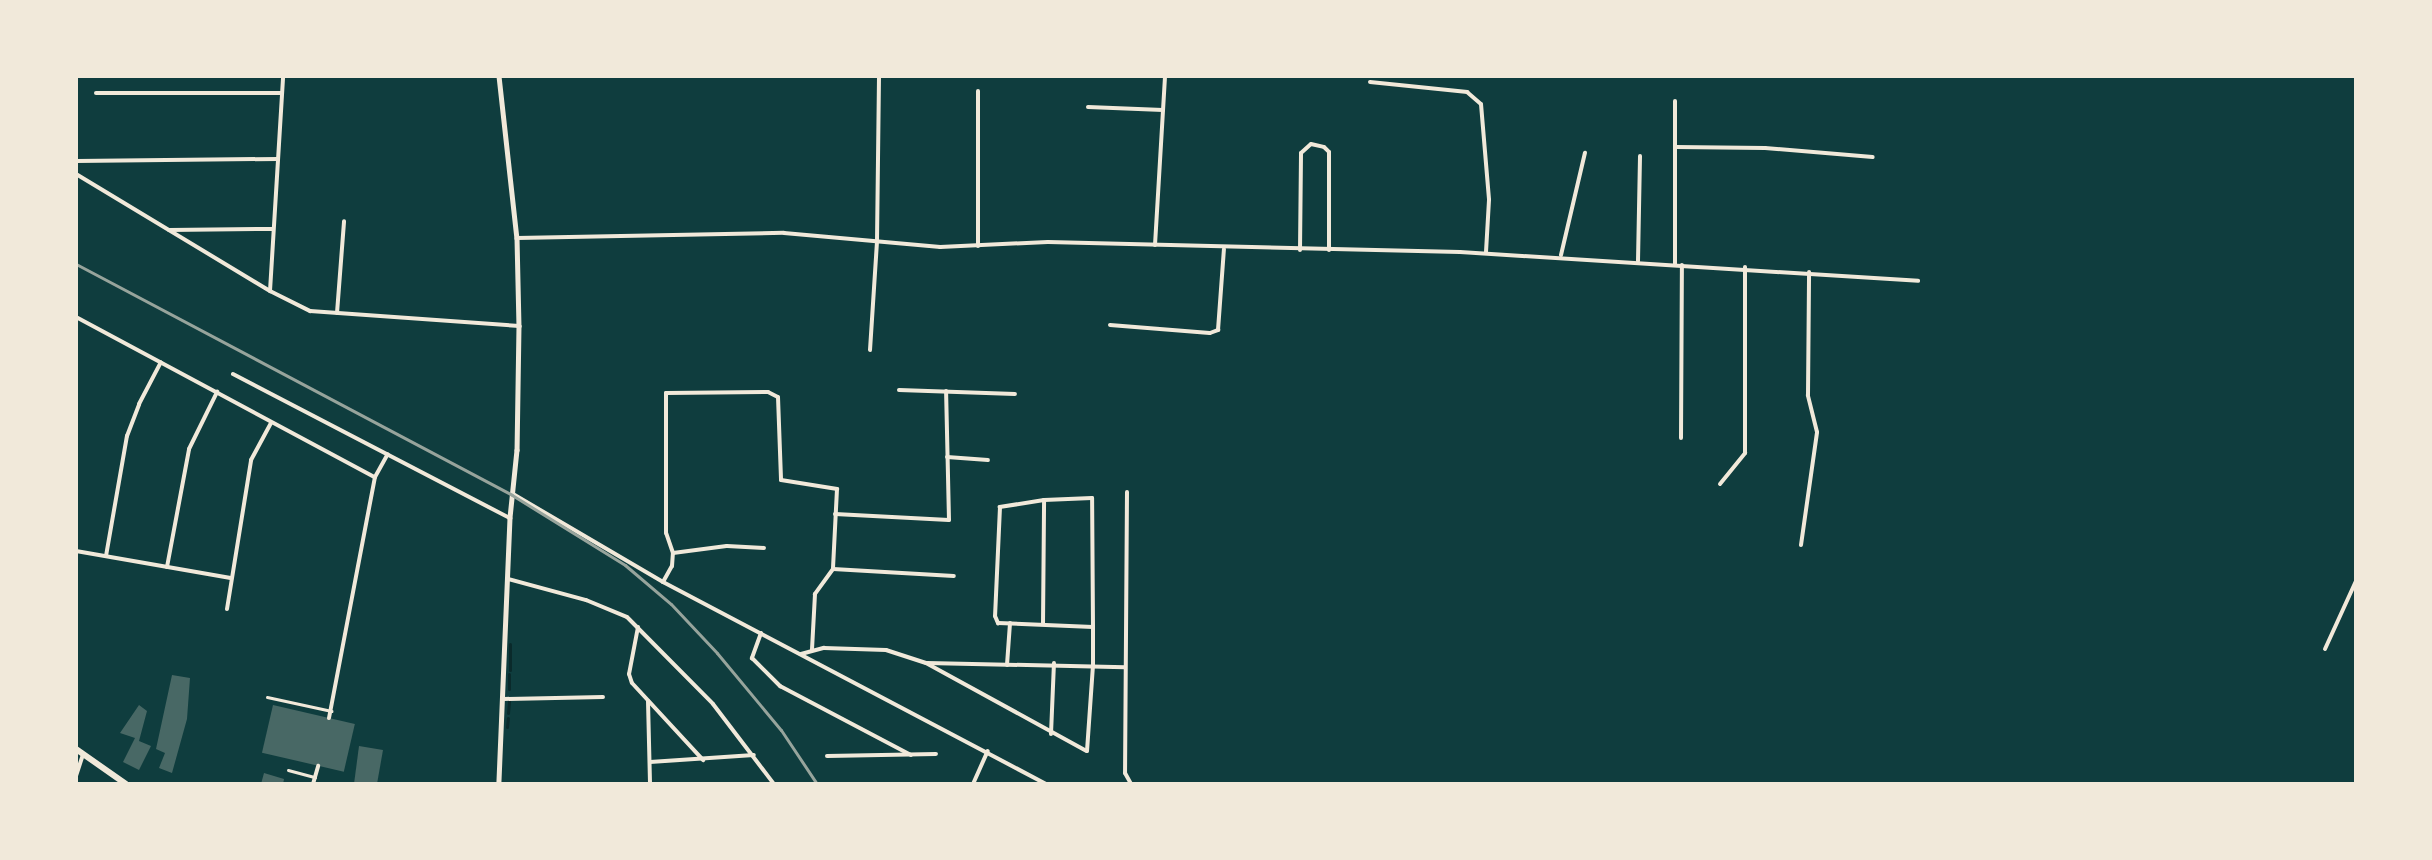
<!DOCTYPE html>
<html>
<head>
<meta charset="utf-8">
<style>
	body { margin:0 }
	#map { position:relative; width:2432px; height:860px; overflow:hidden; background:#0f3d3e; font-family:"Open Sans",sans-serif }
	div>[style] { position:absolute }
	[style*='--x'] { left:calc(var(--x)*1px); top:calc(var(--y)*1px); width:calc(var(--w)*1px); rotate:calc(var(--a)*1deg) }
	.stream>* { height:3px; margin:-1.5px; padding:0 1.5px; transform-origin:1.5px; border-radius:1.5px; background:#0a2a2b }
	.building>* { inset:0; background:#486865; transform-origin:0 0 }
	.pedestrian>* { height:3px; margin:-1.5px; padding:0 1.5px; transform-origin:1.5px; border-radius:1.5px; background:#f1e9da }
	.minor>* { height:4px; margin:-2px; padding:0 2px; transform-origin:2px; border-radius:2px; background:#f1e9da }
	.tertiary>* { height:4.5px; margin:-2.25px; padding:0 2.25px; transform-origin:2.25px; border-radius:2.25px; background:#f1e9da }
	.primary>* { height:6px; margin:-3px; padding:0 3px; transform-origin:3px; border-radius:3px; background:#f1e9da }
	.rail>* { height:3px; margin:-1.5px; padding:0 1.5px; transform-origin:1.5px; border-radius:1.5px; background:#97a49c }
	span { translate:-50% -50%; white-space:nowrap; text-align:center; line-height:1.15; -webkit-text-stroke:4.5px #f1e9da; paint-order:stroke }
	.frame { position:absolute; inset:0; border:78px solid #f1e9da; pointer-events:none }
</style>
</head>
<body>
<div id="map">
	<div class="stream">
		<i style="--x:510;--y:670;--w:26;--a:-90"></i>
		<i style="--x:509;--y:689;--w:15;--a:-90"></i>
		<i style="--x:508;--y:713;--w:12;--a:-85"></i>
		<i style="--x:507;--y:727;--w:9;--a:-84"></i>
	</div>
	<div class="building">
		<i style="clip-path:polygon(172px 675px,190px 678px,187px 719px,172px 773px,159px 768px,165px 753px,156px 749px)"></i>
		<i style="clip-path:polygon(139px 705px,147px 711px,139px 741px,151px 746px,139px 770px,123px 762px,135px 738px,120px 733px)"></i>
		<i style="left:273px;top:705px;width:84px;height:49px;rotate:13deg"></i>
		<i style="clip-path:polygon(359px 746px,383px 750px,377px 784px,354px 784px)"></i>
		<i style="clip-path:polygon(264px 773px,284px 779px,283px 784px,261px 784px)"></i>
	</div>
	<div class="pedestrian">
		<i style="--x:267;--y:697;--w:66;--a:12.3"></i>
		<i style="--x:288;--y:770;--w:28;--a:15"></i>
	</div>
	<div class="minor">
		<i style="--x:1370;--y:82;--w:98;--a:5.9"></i>
		<i style="--x:1467;--y:92;--w:18;--a:41"></i>
		<i style="--x:1481;--y:104;--w:96;--a:85.2"></i>
		<i style="--x:1489;--y:200;--w:52;--a:93.3"></i>
		<i style="--x:96;--y:93;--w:185;--a:0"></i>
		<i style="--x:1675;--y:101;--w:163;--a:90"></i>
		<i style="--x:1088;--y:107;--w:75;--a:2.3"></i>
		<i style="--x:1676;--y:147;--w:89;--a:0.6"></i>
		<i style="--x:1765;--y:148;--w:108;--a:4.8"></i>
		<i style="--x:76;--y:161;--w:202;--a:-0.6"></i>
		<i style="--x:76;--y:174;--w:227;--a:31.1"></i>
		<i style="--x:270;--y:291;--w:45;--a:26.6"></i>
		<i style="--x:310;--y:311;--w:210;--a:4.1"></i>
		<i style="--x:169;--y:230;--w:104;--a:-0.6"></i>
		<i style="--x:517;--y:238;--w:267;--a:-1.1"></i>
		<i style="--x:784;--y:233;--w:157;--a:5.1"></i>
		<i style="--x:940;--y:247;--w:108;--a:-2.7"></i>
		<i style="--x:1048;--y:242;--w:412;--a:1.4"></i>
		<i style="--x:1460;--y:252;--w:459;--a:3.6"></i>
		<i style="--x:1155;--y:245;--w:169;--a:-86.6"></i>
		<i style="--x:978;--y:246;--w:155;--a:-90"></i>
		<i style="--x:1300;--y:250;--w:97;--a:-89.4"></i>
		<i style="--x:1301;--y:153;--w:13;--a:-42"></i>
		<i style="--x:1311;--y:144;--w:13;--a:13"></i>
		<i style="--x:1324;--y:147;--w:7;--a:45"></i>
		<i style="--x:1329;--y:152;--w:98;--a:90"></i>
		<i style="--x:1561;--y:255;--w:105;--a:-76.8"></i>
		<i style="--x:1638;--y:261;--w:105;--a:-88.9"></i>
		<i style="--x:270;--y:291;--w:215;--a:-86.5"></i>
		<i style="--x:337;--y:313;--w:92;--a:-85.6"></i>
		<i style="--x:76;--y:317;--w:339;--a:28.2"></i>
		<i style="--x:1110;--y:325;--w:100;--a:4.6"></i>
		<i style="--x:1210;--y:333;--w:9;--a:-21"></i>
		<i style="--x:1218;--y:330;--w:81;--a:-85.8"></i>
		<i style="--x:870;--y:350;--w:109;--a:-86.3"></i>
		<i style="--x:877;--y:241;--w:165;--a:-89.3"></i>
		<i style="--x:233;--y:374;--w:312;--a:27.5"></i>
		<i style="--x:899;--y:390;--w:116;--a:2"></i>
		<i style="--x:1681;--y:438;--w:173;--a:-89.7"></i>
		<i style="--x:947;--y:457;--w:41;--a:4.2"></i>
		<i style="--x:1720;--y:484;--w:40;--a:-51"></i>
		<i style="--x:1745;--y:453;--w:186;--a:-90"></i>
		<i style="--x:1127;--y:492;--w:281;--a:90.4"></i>
		<i style="--x:1125;--y:773;--w:13;--a:61"></i>
		<i style="--x:513;--y:494;--w:174;--a:30.4"></i>
		<i style="--x:663;--y:582;--w:433;--a:27.8"></i>
		<i style="--x:835;--y:514;--w:114;--a:3"></i>
		<i style="--x:949;--y:520;--w:129;--a:-91.3"></i>
		<i style="--x:1801;--y:545;--w:114;--a:-81.9"></i>
		<i style="--x:1817;--y:432;--w:38;--a:-104"></i>
		<i style="--x:1808;--y:395;--w:123;--a:-89.5"></i>
		<i style="--x:76;--y:551;--w:157;--a:9.9"></i>
		<i style="--x:673;--y:553;--w:54;--a:-7.4"></i>
		<i style="--x:727;--y:546;--w:37;--a:3"></i>
		<i style="--x:106;--y:556;--w:122;--a:-80.1"></i>
		<i style="--x:127;--y:436;--w:34;--a:-69"></i>
		<i style="--x:139;--y:404;--w:47;--a:-62.4"></i>
		<i style="--x:167;--y:567;--w:120;--a:-79.4"></i>
		<i style="--x:189;--y:449;--w:64;--a:-63.8"></i>
		<i style="--x:833;--y:569;--w:121;--a:3.3"></i>
		<i style="--x:508;--y:579;--w:81;--a:15.1"></i>
		<i style="--x:586;--y:600;--w:44;--a:22.5"></i>
		<i style="--x:627;--y:617;--w:122;--a:45.3"></i>
		<i style="--x:713;--y:704;--w:101;--a:52.7"></i>
		<i style="--x:663;--y:582;--w:18;--a:-61"></i>
		<i style="--x:672;--y:566;--w:13;--a:-86"></i>
		<i style="--x:673;--y:553;--w:21;--a:-109"></i>
		<i style="--x:666;--y:533;--w:140;--a:-90"></i>
		<i style="--x:666;--y:393;--w:102;--a:-0.6"></i>
		<i style="--x:768;--y:392;--w:11;--a:27"></i>
		<i style="--x:778;--y:397;--w:83;--a:87.9"></i>
		<i style="--x:781;--y:480;--w:57;--a:9.1"></i>
		<i style="--x:837;--y:489;--w:80;--a:92.9"></i>
		<i style="--x:833;--y:569;--w:31;--a:126"></i>
		<i style="--x:815;--y:594;--w:56;--a:93.1"></i>
		<i style="--x:227;--y:609;--w:151;--a:-80.8"></i>
		<i style="--x:251;--y:460;--w:42;--a:-61.6"></i>
		<i style="--x:1043;--y:624;--w:124;--a:-89.5"></i>
		<i style="--x:638;--y:627;--w:48;--a:100.8"></i>
		<i style="--x:629;--y:674;--w:9;--a:72"></i>
		<i style="--x:632;--y:683;--w:105;--a:47.3"></i>
		<i style="--x:761;--y:633;--w:27;--a:110"></i>
		<i style="--x:752;--y:658;--w:40;--a:45"></i>
		<i style="--x:780;--y:686;--w:148;--a:27.8"></i>
		<i style="--x:2325;--y:649;--w:75;--a:-65.5"></i>
		<i style="--x:801;--y:654;--w:24;--a:-15"></i>
		<i style="--x:824;--y:648;--w:62;--a:1.8"></i>
		<i style="--x:886;--y:650;--w:42;--a:18"></i>
		<i style="--x:926;--y:663;--w:183;--a:28.7"></i>
		<i style="--x:1087;--y:751;--w:86;--a:-86"></i>
		<i style="--x:1093;--y:665;--w:38;--a:-90"></i>
		<i style="--x:1093;--y:627;--w:129;--a:-90.4"></i>
		<i style="--x:1092;--y:498;--w:48;--a:177.6"></i>
		<i style="--x:1044;--y:500;--w:45;--a:171"></i>
		<i style="--x:1000;--y:507;--w:109;--a:92.6"></i>
		<i style="--x:995;--y:616;--w:8;--a:67"></i>
		<i style="--x:998;--y:623;--w:95;--a:2.4"></i>
		<i style="--x:927;--y:663;--w:198;--a:1.2"></i>
		<i style="--x:1007;--y:665;--w:42;--a:-85.9"></i>
		<i style="--x:504;--y:699;--w:99;--a:-1.2"></i>
		<i style="--x:648;--y:701;--w:83;--a:88.6"></i>
		<i style="--x:329;--y:718;--w:245;--a:-79.2"></i>
		<i style="--x:375;--y:477;--w:26;--a:-61"></i>
		<i style="--x:1051;--y:734;--w:71;--a:-87.6"></i>
		<i style="--x:827;--y:756;--w:109;--a:-1.1"></i>
		<i style="--x:650;--y:762;--w:104;--a:-3.9"></i>
		<i style="--x:76;--y:776;--w:23;--a:-72"></i>
		<i style="--x:313;--y:784;--w:19;--a:-74"></i>
		<i style="--x:973;--y:784;--w:36;--a:-66"></i>
	</div>
	<div class="tertiary">
		<i style="--x:499;--y:76;--w:163;--a:83.7"></i>
		<i style="--x:517;--y:238;--w:88;--a:88.7"></i>
		<i style="--x:519;--y:326;--w:124;--a:90.9"></i>
		<i style="--x:517;--y:450;--w:68;--a:95.9"></i>
		<i style="--x:510;--y:518;--w:266;--a:92.4"></i>
	</div>
	<div class="primary">
		<i style="--x:76;--y:749;--w:61;--a:35"></i>
	</div>
	<div class="rail">
		<i style="--x:76;--y:264;--w:493;--a:27.9"></i>
		<i style="--x:512;--y:495;--w:133;--a:31.8"></i>
		<i style="--x:625;--y:565;--w:60;--a:40.3"></i>
		<i style="--x:671;--y:604;--w:67;--a:46.8"></i>
		<i style="--x:717;--y:653;--w:100;--a:50.3"></i>
		<i style="--x:781;--y:730;--w:65;--a:56.3"></i>
	</div>
	<div class="frame"></div>
</div>
</body>
</html>
